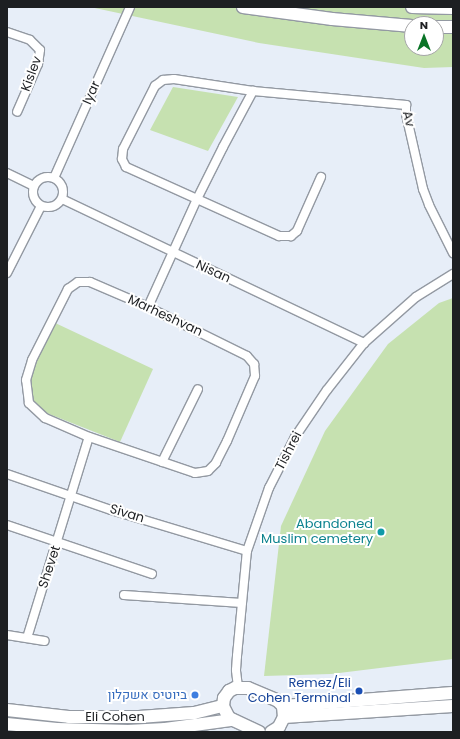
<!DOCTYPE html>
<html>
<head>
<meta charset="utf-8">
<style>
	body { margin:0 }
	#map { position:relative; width:460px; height:739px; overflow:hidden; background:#e7eef8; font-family:Poppins,Heebo,sans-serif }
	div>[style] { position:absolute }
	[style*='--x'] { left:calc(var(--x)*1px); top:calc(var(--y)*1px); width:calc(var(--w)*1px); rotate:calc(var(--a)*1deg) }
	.green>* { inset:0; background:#c6e1b0 }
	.roads { filter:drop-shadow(1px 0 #9399a2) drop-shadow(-1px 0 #9399a2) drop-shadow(0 1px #9399a2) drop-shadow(0 -1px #9399a2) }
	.street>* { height:8px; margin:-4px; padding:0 4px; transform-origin:4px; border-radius:4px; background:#fff }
	.street>.ring { margin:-4px; padding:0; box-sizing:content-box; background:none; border:8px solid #fff; border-radius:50% }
	.secondary>* { height:12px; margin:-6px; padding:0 6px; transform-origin:6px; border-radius:6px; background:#fff }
	.dots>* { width:11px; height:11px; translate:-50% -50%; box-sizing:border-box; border:2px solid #fff; border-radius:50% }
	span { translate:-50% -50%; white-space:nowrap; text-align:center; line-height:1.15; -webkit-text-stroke:4px #fff; paint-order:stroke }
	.street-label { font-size:13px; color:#1d1f22 }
	.culture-label { font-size:13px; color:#0d838f }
	.right { translate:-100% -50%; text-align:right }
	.transit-label { font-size:13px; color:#164399 }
	.shop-label { font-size:13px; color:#366cbe }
	.frame { position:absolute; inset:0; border:8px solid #1d1f22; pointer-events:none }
	.north { position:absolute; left:404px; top:16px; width:40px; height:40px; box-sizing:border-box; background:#fff; border:1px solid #a5a5a7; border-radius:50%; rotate:0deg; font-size:11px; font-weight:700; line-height:16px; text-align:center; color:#1d1f22 }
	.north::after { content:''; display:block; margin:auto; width:14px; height:18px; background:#097426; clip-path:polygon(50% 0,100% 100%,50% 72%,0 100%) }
</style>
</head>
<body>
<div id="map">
	<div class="green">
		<i style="clip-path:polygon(evenodd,90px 7px,453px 7px,453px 67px,424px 68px,259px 43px,90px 7px,412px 24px,436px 24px,436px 48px,412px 48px,412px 24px)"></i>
		<i style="clip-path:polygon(173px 87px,238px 97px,208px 151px,150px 130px)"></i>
		<i style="clip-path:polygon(453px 298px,453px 659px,331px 674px,264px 676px,281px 526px,325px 431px,388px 344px,439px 303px)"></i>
		<i style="clip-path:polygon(51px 321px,153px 369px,120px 442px,49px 414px,38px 408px,30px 394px,27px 375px)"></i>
	</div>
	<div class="roads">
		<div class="street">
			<i style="--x:7;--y:32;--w:24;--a:19"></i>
			<i style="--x:30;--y:40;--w:14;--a:45"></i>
			<i style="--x:40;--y:50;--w:14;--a:98"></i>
			<i style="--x:38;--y:64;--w:52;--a:113.6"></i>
			<i style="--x:7;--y:173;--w:30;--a:26"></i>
			<i style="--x:321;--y:177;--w:59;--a:114"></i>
			<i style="--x:297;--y:231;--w:8;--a:140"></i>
			<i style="--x:291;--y:236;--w:12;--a:180"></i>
			<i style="--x:279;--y:236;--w:168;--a:-155.7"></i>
			<i style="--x:126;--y:167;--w:9;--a:-117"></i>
			<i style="--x:122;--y:159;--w:10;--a:-84"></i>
			<i style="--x:123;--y:149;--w:71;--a:-63.1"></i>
			<i style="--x:155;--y:86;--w:10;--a:-37"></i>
			<i style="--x:163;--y:80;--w:11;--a:-5"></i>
			<i style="--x:174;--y:79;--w:80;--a:8.6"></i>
			<i style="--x:253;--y:91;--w:154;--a:5.2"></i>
			<i style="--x:406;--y:105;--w:9;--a:90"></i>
			<i style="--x:406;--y:114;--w:77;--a:77.2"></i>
			<i style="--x:423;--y:189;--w:17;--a:69"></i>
			<i style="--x:429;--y:205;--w:54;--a:63.4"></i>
			<i class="ring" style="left:33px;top:177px;width:22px;height:22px"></i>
			<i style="--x:54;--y:178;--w:187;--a:-66"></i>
			<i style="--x:62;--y:199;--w:335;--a:25.5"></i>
			<i style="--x:7;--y:273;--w:75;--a:-63.1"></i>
			<i style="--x:78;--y:282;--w:12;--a:0"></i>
			<i style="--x:90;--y:282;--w:63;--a:23.3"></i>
			<i style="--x:148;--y:307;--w:110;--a:26.3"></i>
			<i style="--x:247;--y:356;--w:11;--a:49"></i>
			<i style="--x:254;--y:364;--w:12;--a:85"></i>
			<i style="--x:255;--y:376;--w:71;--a:113.3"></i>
			<i style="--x:227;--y:441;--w:25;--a:117"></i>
			<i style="--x:216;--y:463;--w:11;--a:135"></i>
			<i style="--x:208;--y:471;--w:13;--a:171"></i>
			<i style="--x:195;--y:473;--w:112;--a:-161.2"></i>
			<i style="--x:89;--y:437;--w:48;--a:-156.6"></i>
			<i style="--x:45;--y:418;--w:22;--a:-137"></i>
			<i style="--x:29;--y:403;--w:23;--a:-97"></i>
			<i style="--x:26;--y:380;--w:21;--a:-73"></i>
			<i style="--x:32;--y:360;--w:80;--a:-63.1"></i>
			<i style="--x:68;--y:289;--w:12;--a:-35"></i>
			<i style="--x:148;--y:307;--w:119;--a:-65.6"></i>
			<i style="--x:197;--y:199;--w:58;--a:-63.4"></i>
			<i style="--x:223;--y:147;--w:64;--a:-61.8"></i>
			<i style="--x:162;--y:462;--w:81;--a:-63.7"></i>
			<i style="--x:7;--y:474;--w:110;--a:19.1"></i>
			<i style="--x:111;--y:510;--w:142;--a:16.8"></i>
			<i style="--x:7;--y:525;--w:153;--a:18.7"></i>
			<i style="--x:124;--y:595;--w:118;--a:3.9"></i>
			<i style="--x:7;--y:635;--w:38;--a:9"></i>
			<i style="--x:27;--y:638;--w:210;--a:-72.9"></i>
			<i style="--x:238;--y:687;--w:17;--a:-97"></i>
			<i style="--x:236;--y:670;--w:14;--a:-86"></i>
			<i style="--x:237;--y:656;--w:105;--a:-84.6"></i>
			<i style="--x:247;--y:551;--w:67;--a:-70.8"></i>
			<i style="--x:269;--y:488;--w:57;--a:-63"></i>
			<i style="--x:295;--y:437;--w:57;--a:-55.8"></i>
			<i style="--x:327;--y:390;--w:60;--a:-51.8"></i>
			<i style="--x:364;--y:343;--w:69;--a:-41.5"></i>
			<i style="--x:416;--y:297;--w:44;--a:-31.9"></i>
		</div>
		<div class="secondary">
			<i style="--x:243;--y:7;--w:90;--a:7.7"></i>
			<i style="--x:332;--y:19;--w:80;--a:5"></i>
			<i style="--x:412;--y:7;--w:41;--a:1.4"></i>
			<i style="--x:436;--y:27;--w:17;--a:0"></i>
			<i style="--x:283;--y:706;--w:170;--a:-4.4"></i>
			<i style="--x:7;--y:710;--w:62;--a:6.4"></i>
			<i style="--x:69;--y:717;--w:70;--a:0"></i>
			<i style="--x:139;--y:717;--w:55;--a:-4.2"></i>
			<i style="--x:194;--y:713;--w:30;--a:-14"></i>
			<i style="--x:284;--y:717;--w:169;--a:-3.7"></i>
			<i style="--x:7;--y:724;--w:50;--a:5.7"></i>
			<i style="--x:57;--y:729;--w:71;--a:1.6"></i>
			<i style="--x:128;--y:731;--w:37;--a:-3"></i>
			<i style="--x:165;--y:729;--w:68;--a:-7.7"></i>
			<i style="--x:259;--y:732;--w:33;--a:-155"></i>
			<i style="--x:229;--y:718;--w:13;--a:-117"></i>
			<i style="--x:223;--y:706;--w:8;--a:-83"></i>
			<i style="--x:224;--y:698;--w:9;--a:-54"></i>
			<i style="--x:229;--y:691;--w:7;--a:-27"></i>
			<i style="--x:235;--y:688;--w:13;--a:0"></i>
			<i style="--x:248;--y:688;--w:33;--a:23"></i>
			<i style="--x:278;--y:701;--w:7;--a:45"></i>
			<i style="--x:283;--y:706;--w:11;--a:85"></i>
			<i style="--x:284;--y:717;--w:11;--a:117"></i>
			<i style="--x:279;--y:727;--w:9;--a:148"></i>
		</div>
	</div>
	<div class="dots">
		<i style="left:381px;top:532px;background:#0f9aa8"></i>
		<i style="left:359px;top:691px;background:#1a4fb4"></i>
		<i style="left:195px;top:695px;background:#3f7fe0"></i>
	</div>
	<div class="street-label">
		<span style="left:32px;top:74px;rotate:-70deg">Kislev</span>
		<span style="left:92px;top:93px;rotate:-66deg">Iyar</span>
		<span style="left:408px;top:119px;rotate:76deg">Av</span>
		<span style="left:213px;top:272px;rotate:25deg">Nisan</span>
		<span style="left:165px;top:316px;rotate:25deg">Marheshvan</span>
		<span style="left:289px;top:451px;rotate:-62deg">Tishrei</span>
		<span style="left:127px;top:514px;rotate:17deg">Sivan</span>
		<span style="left:50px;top:567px;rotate:-72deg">Shevet</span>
		<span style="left:115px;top:717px">Eli Cohen</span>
	</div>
	<div class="culture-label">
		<span class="right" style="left:373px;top:532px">Abandoned<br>Muslim cemetery</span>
	</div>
	<div class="transit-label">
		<span class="right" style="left:351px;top:691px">Remez/Eli<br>Cohen Terminal</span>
	</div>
	<div class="shop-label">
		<span class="right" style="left:187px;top:695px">ביוטיס אשקלון</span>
	</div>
	<div class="frame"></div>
	<div class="north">N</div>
</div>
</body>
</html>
